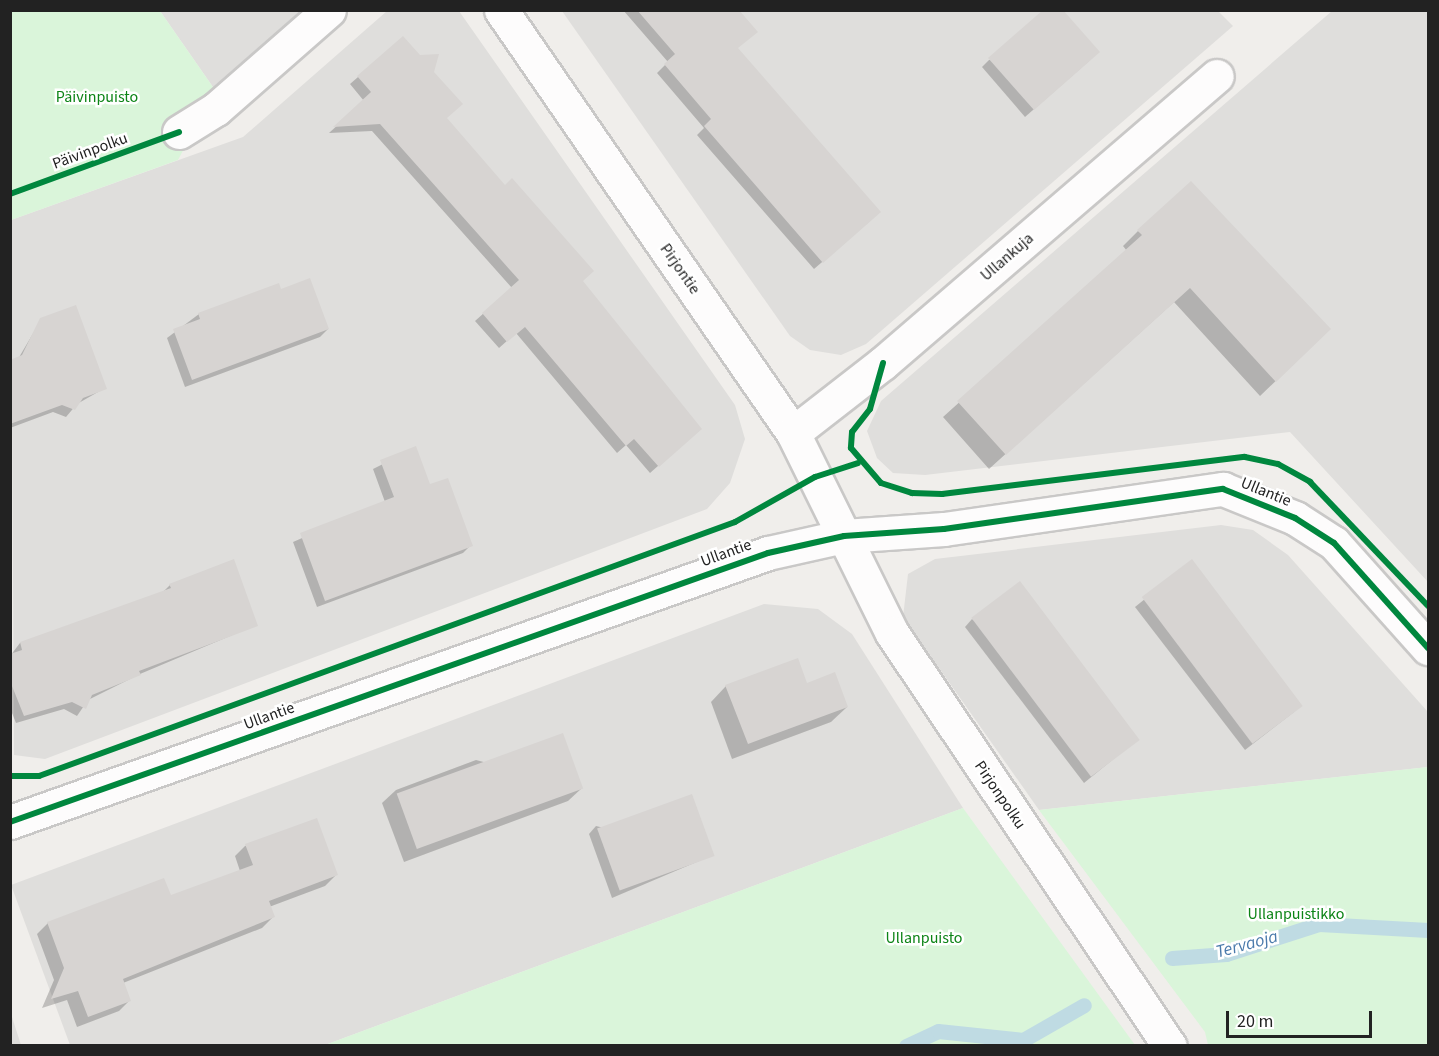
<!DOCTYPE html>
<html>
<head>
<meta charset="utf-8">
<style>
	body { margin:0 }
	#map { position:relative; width:1439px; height:1056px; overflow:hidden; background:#f0eeeb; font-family:"Source Sans 3",sans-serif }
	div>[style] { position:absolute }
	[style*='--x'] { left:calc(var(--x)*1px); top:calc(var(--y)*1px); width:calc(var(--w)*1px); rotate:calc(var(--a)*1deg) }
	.residential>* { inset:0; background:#dfdedc }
	.park>* { inset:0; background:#daf5da }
	.shadow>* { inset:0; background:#0003 }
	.stream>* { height:15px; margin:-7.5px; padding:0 7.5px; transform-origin:7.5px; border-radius:7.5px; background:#bfdbe3 }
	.building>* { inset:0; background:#d7d4d2; transform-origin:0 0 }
	.roads { filter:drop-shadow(2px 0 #c9c8c7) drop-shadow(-2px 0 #c9c8c7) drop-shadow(0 2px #c9c8c7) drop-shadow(0 -2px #c9c8c7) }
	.street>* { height:33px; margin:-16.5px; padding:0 16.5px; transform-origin:16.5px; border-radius:16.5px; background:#fdfcfc }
	.cycleway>* { height:6px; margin:-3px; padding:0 3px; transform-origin:3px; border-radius:3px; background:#00873e }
	span { translate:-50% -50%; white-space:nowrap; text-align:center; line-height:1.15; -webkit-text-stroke:5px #fff; paint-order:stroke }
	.park-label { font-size:16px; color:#0c8416 }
	.street-label { font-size:16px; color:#222 }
	.water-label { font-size:18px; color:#4a7aab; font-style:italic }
	.frame { position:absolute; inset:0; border:12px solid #222; pointer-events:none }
	.scale { position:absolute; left:1226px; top:1011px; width:146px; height:27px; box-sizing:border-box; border:3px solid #222; border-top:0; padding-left:8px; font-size:18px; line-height:21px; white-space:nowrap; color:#222; -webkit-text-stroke:4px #fff; paint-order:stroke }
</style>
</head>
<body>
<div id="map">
	<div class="residential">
		<i style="clip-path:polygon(1217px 10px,1233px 26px,866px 344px,841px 355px,810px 350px,790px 336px,562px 11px)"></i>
		<i style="clip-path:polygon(160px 11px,305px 11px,215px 90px)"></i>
		<i style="clip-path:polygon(387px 11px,459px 11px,735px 405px,745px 439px,730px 483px,707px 509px,45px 759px,14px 755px,11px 220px,243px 137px)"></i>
		<i style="clip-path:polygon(1332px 11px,1428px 11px,1428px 582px,1290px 432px,925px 475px,893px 473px,877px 458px,867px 431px,881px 401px)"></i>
		<i style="clip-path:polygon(1221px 525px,1253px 530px,1288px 555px,1428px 712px,1428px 767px,1039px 810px,903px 617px,908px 574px,935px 559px)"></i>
		<i style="clip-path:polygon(764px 604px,818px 609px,852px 634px,963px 808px,325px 1045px,70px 1045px,11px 885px)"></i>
		<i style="clip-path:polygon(11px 1014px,21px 1045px,11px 1045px)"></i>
	</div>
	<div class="park">
		<i style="clip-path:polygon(11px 11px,160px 11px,215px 90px,178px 160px,11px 220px)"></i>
		<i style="clip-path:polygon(1428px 767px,1428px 1045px,1208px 1045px,1205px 1032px,1039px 810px)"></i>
		<i style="clip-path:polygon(963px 808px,1135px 1045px,325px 1045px)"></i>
	</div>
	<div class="shadow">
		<i style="clip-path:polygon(623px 10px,737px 10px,737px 49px,871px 220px,814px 269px,697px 135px,704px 128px,657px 73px,668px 62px)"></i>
		<i style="clip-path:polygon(403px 38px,433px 72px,446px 118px,581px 282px,692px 436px,650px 473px,626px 445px,617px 453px,516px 333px,499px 348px,475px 321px,512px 288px,372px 131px,329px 133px,364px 101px,350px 84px)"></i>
		<i style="clip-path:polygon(989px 60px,1090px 60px,1025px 117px,982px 67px)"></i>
		<i style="clip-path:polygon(1138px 231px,1313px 345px,1260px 396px,1174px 302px,989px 469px,943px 417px,1127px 251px,1123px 246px)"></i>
		<i style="clip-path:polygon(280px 291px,328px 329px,320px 337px,185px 387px,167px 338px,199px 314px)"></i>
		<i style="clip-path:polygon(41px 320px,105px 388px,77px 404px,66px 417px,53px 412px,10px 428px,10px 361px,18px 359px)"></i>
		<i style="clip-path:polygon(415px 448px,429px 486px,471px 545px,463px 553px,317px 607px,293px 542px,385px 502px,373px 469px)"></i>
		<i style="clip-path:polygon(1192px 561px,1294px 712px,1245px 750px,1135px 607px)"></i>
		<i style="clip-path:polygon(170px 585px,256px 625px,140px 674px,88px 700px,77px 716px,64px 709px,16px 723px,10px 708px,10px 656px,20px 643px,162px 593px)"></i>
		<i style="clip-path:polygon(972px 619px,1138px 739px,1084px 783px,965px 627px)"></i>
		<i style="clip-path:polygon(806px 684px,847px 707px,831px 722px,732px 759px,711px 702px,726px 686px)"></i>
		<i style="clip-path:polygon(476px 760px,582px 788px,568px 801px,404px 862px,382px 803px,396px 790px)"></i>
		<i style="clip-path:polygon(316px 820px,336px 875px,325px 886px,269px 907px,273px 917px,262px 928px,123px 983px,130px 1000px,119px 1011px,77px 1027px,67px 1000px,42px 1008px,54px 980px,37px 934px,48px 923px,170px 897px,240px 871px,235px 856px,245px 846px)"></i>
		<i style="clip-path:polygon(596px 826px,713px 855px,612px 898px,589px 834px)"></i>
	</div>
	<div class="stream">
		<i style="--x:1172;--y:958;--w:54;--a:-4.2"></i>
		<i style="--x:1226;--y:954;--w:98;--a:-17.9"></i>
		<i style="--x:1319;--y:924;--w:109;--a:3.2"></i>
		<i style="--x:906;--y:1046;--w:35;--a:-25"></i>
		<i style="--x:938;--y:1031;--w:85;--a:6"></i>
		<i style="--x:1023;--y:1040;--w:70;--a:-29.8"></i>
	</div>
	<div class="building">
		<i style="clip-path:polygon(637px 10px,739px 10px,758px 32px,738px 48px,881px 212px,823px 263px,704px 126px,711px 119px,664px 64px,675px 54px)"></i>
		<i style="clip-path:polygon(1043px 10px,1063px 10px,1100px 52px,1034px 110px,988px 58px)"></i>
		<i style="clip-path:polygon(403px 36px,420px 55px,439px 54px,434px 72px,463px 104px,447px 118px,505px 185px,512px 178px,594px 271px,583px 281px,702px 429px,659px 467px,634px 439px,626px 446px,525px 327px,507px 342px,482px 313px,519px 280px,380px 124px,333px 127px,371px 92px,357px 76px)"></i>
		<i style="clip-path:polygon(1191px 181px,1331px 329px,1276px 382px,1190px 288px,1006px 455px,957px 401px,1142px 235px,1137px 230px)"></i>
		<i style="clip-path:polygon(310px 278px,329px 329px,192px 380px,173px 329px,200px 319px,198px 313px,279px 283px,281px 289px)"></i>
		<i style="clip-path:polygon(76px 305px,107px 389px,83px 398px,75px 410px,62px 405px,10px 424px,10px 360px,22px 355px,40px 318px)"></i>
		<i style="clip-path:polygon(416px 446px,430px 484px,448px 478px,473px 546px,325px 601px,300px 533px,394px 497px,380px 460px)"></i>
		<i style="clip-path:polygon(234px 559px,258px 626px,139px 671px,141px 675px,92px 695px,86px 709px,72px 702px,24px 716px,10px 681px,10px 654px,22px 650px,20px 642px,171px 588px,169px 584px)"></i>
		<i style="left:1192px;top:559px;width:184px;height:63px;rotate:53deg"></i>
		<i style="left:1020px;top:581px;width:199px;height:61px;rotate:53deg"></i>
		<i style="clip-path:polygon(798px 658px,807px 683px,835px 672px,848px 707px,748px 744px,725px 685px)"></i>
		<i style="left:563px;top:733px;width:59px;height:177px;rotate:70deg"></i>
		<i style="left:692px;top:794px;width:66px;height:101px;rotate:70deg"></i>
		<i style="clip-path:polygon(317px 818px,338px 875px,269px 901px,275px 917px,123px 979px,131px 1001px,88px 1017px,78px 991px,51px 999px,64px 968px,47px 922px,164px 878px,171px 895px,253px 865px,245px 844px)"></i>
	</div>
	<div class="roads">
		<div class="street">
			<i style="--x:501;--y:10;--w:514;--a:55.38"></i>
			<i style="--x:793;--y:433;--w:223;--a:63.7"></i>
			<i style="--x:892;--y:633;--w:498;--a:56.1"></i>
			<i style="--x:179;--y:132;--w:44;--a:-31.9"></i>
			<i style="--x:216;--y:109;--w:150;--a:-41.2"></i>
			<i style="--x:793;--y:433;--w:114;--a:-37.9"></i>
			<i style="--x:883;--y:363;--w:440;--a:-40.7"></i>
			<i style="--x:10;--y:822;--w:804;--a:-19.54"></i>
			<i style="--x:768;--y:553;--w:78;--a:-12.6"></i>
			<i style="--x:844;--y:536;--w:100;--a:-4"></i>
			<i style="--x:944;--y:529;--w:282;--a:-8.2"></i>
			<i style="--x:1223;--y:489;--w:78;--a:21.9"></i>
			<i style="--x:1295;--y:518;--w:46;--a:32.7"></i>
			<i style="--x:1334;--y:543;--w:141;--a:48.2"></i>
		</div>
	</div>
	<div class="cycleway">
		<i style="--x:10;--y:194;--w:180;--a:-20.1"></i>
		<i style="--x:883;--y:363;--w:48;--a:105.8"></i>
		<i style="--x:870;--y:409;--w:29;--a:128"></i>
		<i style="--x:852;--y:432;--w:16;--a:94"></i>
		<i style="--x:851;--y:448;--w:46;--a:49.4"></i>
		<i style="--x:881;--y:483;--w:33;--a:18"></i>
		<i style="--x:912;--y:493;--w:30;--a:2"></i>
		<i style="--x:942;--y:494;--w:305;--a:-7"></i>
		<i style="--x:1245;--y:457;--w:34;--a:12"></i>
		<i style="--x:1278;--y:464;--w:37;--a:29"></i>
		<i style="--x:1310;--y:482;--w:171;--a:46.4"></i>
		<i style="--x:10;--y:776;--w:29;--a:0"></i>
		<i style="--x:39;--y:776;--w:741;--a:-20.05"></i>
		<i style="--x:735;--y:522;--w:92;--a:-29.4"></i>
		<i style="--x:815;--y:477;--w:45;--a:-18"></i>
		<i style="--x:10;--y:822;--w:804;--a:-19.54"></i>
		<i style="--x:768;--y:553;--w:78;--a:-12.6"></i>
		<i style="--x:844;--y:536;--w:100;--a:-4"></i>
		<i style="--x:944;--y:529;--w:282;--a:-8.2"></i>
		<i style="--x:1223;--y:489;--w:78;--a:21.9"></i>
		<i style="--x:1295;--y:518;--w:46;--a:32.7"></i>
		<i style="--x:1334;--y:543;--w:141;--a:48.2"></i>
	</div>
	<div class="park-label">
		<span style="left:97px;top:97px">Päivinpuisto</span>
		<span style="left:1296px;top:914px">Ullanpuistikko</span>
		<span style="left:924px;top:938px">Ullanpuisto</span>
	</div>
	<div class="street-label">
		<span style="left:90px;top:151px;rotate:-20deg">Päivinpolku</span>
		<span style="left:1007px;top:257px;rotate:-41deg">Ullankuja</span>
		<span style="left:680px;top:269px;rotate:55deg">Pirjontie</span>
		<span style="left:1266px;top:492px;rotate:22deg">Ullantie</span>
		<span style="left:726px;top:553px;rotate:-20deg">Ullantie</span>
		<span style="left:269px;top:716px;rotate:-20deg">Ullantie</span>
		<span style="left:1000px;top:795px;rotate:56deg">Pirjonpolku</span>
	</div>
	<div class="water-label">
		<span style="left:1247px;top:945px;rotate:-15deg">Tervaoja</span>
	</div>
	<div class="frame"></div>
	<div class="scale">20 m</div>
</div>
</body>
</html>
